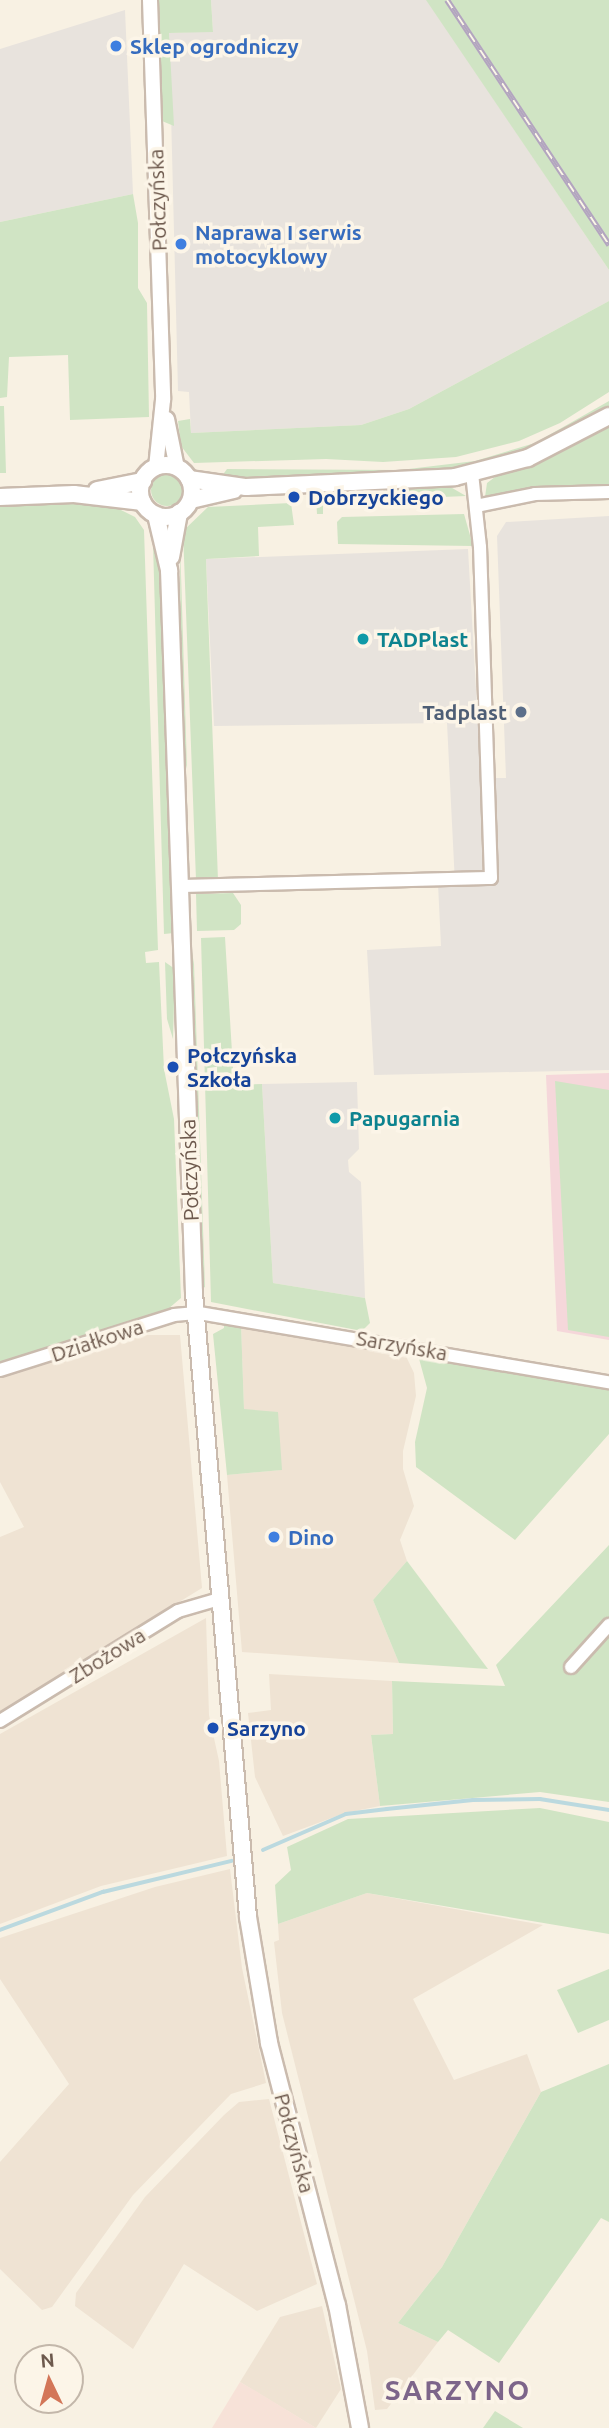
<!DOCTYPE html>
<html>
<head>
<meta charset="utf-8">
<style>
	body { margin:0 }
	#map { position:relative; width:609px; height:2428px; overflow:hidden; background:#f8f1e3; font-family:Ubuntu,sans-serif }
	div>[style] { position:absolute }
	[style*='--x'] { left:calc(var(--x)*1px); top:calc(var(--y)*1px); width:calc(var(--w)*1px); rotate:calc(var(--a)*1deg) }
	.residential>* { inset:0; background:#efe3d3 }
	.commercial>* { inset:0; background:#f7e2d8 }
	.industrial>* { inset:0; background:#e8e3dd }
	.medical>* { inset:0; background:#f5d7da }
	.green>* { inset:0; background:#d0e4c4 }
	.round { border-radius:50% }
	.stream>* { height:3.5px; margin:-1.75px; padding:0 1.75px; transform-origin:1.75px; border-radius:1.75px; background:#bbd9df }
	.roads { filter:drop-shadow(2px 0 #cabbae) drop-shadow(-2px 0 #cabbae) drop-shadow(0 2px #cabbae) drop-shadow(0 -2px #cabbae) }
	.minor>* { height:12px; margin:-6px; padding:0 6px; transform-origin:6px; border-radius:6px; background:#fff }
	.tertiary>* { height:14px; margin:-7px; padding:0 7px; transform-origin:7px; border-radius:7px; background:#fff }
	.secondary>* { height:16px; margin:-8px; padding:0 8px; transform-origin:8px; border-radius:8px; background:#fff }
	.secondary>.ring { margin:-8px; padding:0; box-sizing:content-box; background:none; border:16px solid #fff; border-radius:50% }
	.rail>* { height:6px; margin-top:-3px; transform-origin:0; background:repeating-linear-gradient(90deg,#fcf5e8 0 10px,#b3a4c0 0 20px); box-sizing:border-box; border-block:2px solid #b3a4c0 }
	.dots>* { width:19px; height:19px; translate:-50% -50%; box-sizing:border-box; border:4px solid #fcf5e8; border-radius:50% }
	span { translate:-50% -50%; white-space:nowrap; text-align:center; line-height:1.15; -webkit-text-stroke:7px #fcf5e8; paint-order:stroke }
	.shop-label { font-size:21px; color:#366cbe; font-weight:700 }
	.left { translate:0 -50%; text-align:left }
	.street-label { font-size:21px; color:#6d594d }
	.transit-label { font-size:21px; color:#164399; font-weight:700 }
	.culture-label { font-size:21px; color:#0d838f; font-weight:700 }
	.service-label { font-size:21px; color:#4e5e75; font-weight:700 }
	.right { translate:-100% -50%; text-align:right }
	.district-label { font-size:28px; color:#7d658a; font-weight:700; letter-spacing:2px }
	.north { position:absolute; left:14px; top:2344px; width:70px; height:70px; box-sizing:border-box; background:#fcf5e8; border:2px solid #c3b7aa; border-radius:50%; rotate:355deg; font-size:19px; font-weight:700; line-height:28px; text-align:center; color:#6d594d }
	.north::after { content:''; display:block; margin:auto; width:24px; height:32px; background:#d37658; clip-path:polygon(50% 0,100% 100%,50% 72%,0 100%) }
</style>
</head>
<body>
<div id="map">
	<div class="residential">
		<i style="clip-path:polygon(241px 1324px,403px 1350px,414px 1373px,416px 1396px,403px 1451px,403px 1469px,414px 1506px,400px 1540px,407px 1561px,373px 1600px,399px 1663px,242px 1652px,227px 1475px,281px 1470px,244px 1410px)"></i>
		<i style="clip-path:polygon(131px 1335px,180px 1335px,202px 1588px,0 1712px,0 1537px,24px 1527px,0 1482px,0 1376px)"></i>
		<i style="clip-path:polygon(206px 1618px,209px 1715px,219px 1761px,227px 1856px,101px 1886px,0 1924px,0 1734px)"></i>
		<i style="clip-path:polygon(269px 1674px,392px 1681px,393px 1734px,371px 1735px,380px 1806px,345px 1813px,283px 1836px,255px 1777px,248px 1713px,271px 1710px)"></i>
		<i style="clip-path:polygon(230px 1869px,242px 1968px,266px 2083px,231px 2094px,133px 2195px,52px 2307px,42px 2310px,0 2269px,0 2162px,69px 2084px,0 1979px,0 1938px,155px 1887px)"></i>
		<i style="clip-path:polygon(367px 1893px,543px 1925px,413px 1999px,454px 2080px,527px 2054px,541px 2092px,442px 2267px,398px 2323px,438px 2342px,387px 2409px,375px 2410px,367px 2351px,282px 2013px,274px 1942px,279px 1940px,278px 1924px)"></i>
		<i style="clip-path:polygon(269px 2099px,317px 2284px,257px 2311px,184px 2264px,133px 2349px,75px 2306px,76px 2293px,145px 2197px,224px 2115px,239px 2102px)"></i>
		<i style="clip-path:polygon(322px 2306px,341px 2389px,316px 2428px,240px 2382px,280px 2317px)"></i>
	</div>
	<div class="commercial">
		<i style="clip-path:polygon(240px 2382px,259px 2393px,316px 2428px,212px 2428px)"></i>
	</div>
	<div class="industrial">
		<i style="clip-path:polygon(211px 0,427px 0,609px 270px,609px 301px,409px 409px,361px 425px,191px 433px,189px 392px,178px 391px,169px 33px,213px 31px)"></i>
		<i style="clip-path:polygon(125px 10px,133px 194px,0 222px,0 49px)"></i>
		<i style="clip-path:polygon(609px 516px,609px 1070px,374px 1075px,367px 950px,441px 946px,438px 884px,455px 884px,447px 723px,214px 726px,206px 559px,468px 549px,481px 778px,506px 778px,497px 536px,506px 522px)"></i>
		<i style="clip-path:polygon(357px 1082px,359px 1149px,348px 1160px,349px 1172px,361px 1182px,365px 1298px,273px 1283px,262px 1084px)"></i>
	</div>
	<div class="medical">
		<i style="clip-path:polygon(609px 1073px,609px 1340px,557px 1331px,546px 1075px)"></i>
	</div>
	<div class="green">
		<i style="clip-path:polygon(158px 0,211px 0,213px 32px,169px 33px,174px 126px,162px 121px)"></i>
		<i style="clip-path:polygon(426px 0,609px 0,609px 270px)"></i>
		<i style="clip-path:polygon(133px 194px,138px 223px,138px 288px,147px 303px,149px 417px,70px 420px,68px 355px,9px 357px,7px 397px,0 398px,0 222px)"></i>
		<i style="clip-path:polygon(609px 301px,609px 392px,560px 423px,519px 441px,456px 457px,383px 462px,326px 459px,194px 463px,181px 446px,178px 421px,190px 419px,191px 433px,361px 425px,409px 409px)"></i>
		<i style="clip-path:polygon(609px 401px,609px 408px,599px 415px,537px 447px,495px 461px,442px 472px,219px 480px,227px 469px,400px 470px,475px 461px,535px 443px)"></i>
		<i style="clip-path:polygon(0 406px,4px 406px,6px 473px,0 473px)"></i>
		<i style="clip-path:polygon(609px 424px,609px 485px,534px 487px,490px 499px,485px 497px,487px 483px,499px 474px,563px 451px)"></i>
		<i class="round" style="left:151px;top:474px;width:32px;height:32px"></i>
		<i style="clip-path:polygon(447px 485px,466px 496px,323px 502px,323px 514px,317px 514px,316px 497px,346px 491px)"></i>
		<i style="clip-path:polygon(114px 500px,115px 507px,135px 517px,144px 530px,158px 950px,145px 952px,146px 963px,159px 962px,164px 1069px,174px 1119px,181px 1298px,168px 1309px,169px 1313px,0 1363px,0 504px)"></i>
		<i style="clip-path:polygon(291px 503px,294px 525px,258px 527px,259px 556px,206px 559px,218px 880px,196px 880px,183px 531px,208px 507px)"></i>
		<i style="clip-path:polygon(464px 514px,473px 546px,338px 544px,337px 522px,342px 517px)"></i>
		<i style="clip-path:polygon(180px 541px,187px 769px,181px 745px)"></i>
		<i style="clip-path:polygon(153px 543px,159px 543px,162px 561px,174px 933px,164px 934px)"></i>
		<i style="clip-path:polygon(233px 893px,241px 905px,241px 924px,234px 930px,197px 931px,196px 894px)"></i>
		<i style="clip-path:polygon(225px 937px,234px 1085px,262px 1084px,273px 1283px,365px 1298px,370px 1323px,362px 1331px,211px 1302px,201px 938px)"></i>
		<i style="clip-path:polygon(190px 940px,194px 964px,205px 1287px,200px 1290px)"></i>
		<i style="clip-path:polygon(165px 962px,175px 969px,173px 1039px,167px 1019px)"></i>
		<i style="clip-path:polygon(555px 1081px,609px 1090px,609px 1337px,568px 1330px)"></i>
		<i style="clip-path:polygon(224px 1323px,241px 1324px,244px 1409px,278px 1412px,282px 1470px,227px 1475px,213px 1334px,224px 1328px)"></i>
		<i style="clip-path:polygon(418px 1355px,609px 1390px,609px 1434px,515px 1540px,416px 1467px,415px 1442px,427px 1388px)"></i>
		<i style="clip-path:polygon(609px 1545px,609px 1802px,540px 1792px,380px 1806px,371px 1735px,393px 1734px,392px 1681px,505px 1686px,496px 1665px)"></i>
		<i style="clip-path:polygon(407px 1561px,488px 1669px,399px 1663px,373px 1600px)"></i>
		<i style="clip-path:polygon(540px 1808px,609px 1822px,609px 1934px,367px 1893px,278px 1924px,275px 1885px,291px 1870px,287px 1847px,348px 1819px)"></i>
		<i style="clip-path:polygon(609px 1969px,609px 2020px,578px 2033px,557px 1990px)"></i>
		<i style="clip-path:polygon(609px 2064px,609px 2222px,601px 2218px,499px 2363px,448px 2330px,438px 2342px,398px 2323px,442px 2267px,541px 2092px)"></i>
		<i style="clip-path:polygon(495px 2411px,523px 2428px,483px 2428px)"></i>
	</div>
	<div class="stream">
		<i style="--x:263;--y:1850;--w:90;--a:-23.4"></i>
		<i style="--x:346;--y:1814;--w:41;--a:-7"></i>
		<i style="--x:387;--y:1809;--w:86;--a:-6"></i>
		<i style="--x:473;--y:1800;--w:67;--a:-0.9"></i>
		<i style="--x:540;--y:1799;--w:70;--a:9.1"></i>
		<i style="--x:0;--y:1930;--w:110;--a:-20.3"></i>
		<i style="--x:103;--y:1892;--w:132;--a:-13.6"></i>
	</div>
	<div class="roads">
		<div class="minor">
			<i style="--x:476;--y:506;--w:60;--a:-11.5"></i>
			<i style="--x:535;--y:494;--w:74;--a:-1.5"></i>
			<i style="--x:179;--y:886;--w:312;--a:-1.5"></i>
			<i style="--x:491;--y:878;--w:331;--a:-91.9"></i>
			<i style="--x:480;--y:547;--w:74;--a:-96.2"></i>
			<i style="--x:0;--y:1370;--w:182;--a:-17.5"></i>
			<i style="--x:174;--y:1315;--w:25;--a:-5"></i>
			<i style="--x:199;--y:1313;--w:416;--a:9.6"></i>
			<i style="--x:571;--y:1667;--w:57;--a:-47.9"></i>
			<i style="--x:0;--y:1721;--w:209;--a:-31.7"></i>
			<i style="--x:178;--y:1611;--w:43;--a:-16.3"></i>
		</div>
		<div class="tertiary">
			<i style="--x:150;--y:0;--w:400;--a:88.1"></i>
			<i style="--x:163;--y:400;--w:68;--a:95.9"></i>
			<i style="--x:167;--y:419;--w:50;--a:78.5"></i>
		</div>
		<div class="secondary">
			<i class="ring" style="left:140px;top:465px;width:36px;height:36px"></i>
			<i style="--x:189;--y:479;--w:58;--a:8"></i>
			<i style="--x:246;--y:487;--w:209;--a:-2.7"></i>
			<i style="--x:455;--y:477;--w:75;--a:-14.6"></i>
			<i style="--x:528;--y:458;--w:91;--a:-27.4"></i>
			<i style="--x:97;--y:490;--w:47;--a:-11.1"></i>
			<i style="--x:0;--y:497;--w:74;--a:-2.3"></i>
			<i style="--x:74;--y:494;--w:69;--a:6.6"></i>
			<i style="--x:191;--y:500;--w:44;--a:-13.1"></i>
			<i style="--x:156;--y:515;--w:57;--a:76.7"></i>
			<i style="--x:169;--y:570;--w:723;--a:88.02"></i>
			<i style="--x:194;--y:1293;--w:626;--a:85.05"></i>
			<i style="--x:248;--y:1917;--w:128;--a:80.5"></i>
			<i style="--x:269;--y:2043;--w:271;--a:75.5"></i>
			<i style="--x:337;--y:2305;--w:125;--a:79.4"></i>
			<i style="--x:171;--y:557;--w:45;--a:-79.7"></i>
		</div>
	</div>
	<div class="rail">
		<i style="--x:447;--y:0;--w:294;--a:56.5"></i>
	</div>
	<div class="dots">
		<i style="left:116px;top:46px;background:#3f7fe0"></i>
		<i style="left:181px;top:244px;background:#3f7fe0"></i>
		<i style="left:294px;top:497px;background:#1a4fb4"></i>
		<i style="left:363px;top:639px;background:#0f9aa8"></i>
		<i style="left:521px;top:712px;background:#5c6f8a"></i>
		<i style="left:173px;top:1067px;background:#1a4fb4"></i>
		<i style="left:335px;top:1118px;background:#0f9aa8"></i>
		<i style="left:274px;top:1537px;background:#3f7fe0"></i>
		<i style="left:213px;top:1728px;background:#1a4fb4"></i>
	</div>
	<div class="shop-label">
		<span class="left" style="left:130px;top:46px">Sklep ogrodniczy</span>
		<span class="left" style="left:195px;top:244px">Naprawa I serwis<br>motocyklowy</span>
		<span class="left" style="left:288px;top:1537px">Dino</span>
	</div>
	<div class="street-label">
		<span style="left:157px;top:200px;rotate:-92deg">Połczyńska</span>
		<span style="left:189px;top:1170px;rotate:-92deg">Połczyńska</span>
		<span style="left:97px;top:1340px;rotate:-18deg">Działkowa</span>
		<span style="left:402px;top:1345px;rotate:10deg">Sarzyńska</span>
		<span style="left:107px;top:1655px;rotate:-32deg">Zbożowa</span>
		<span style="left:295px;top:2143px;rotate:75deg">Połczyńska</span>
	</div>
	<div class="transit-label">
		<span class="left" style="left:308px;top:497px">Dobrzyckiego</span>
		<span class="left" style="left:187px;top:1067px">Połczyńska<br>Szkoła</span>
		<span class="left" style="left:227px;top:1728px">Sarzyno</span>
	</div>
	<div class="culture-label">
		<span class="left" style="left:377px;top:639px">TADPlast</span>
		<span class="left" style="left:349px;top:1118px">Papugarnia</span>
	</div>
	<div class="service-label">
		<span class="right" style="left:507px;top:712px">Tadplast</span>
	</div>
	<div class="district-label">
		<span style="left:458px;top:2390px">SARZYNO</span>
	</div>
	<div class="north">N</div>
</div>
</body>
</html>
